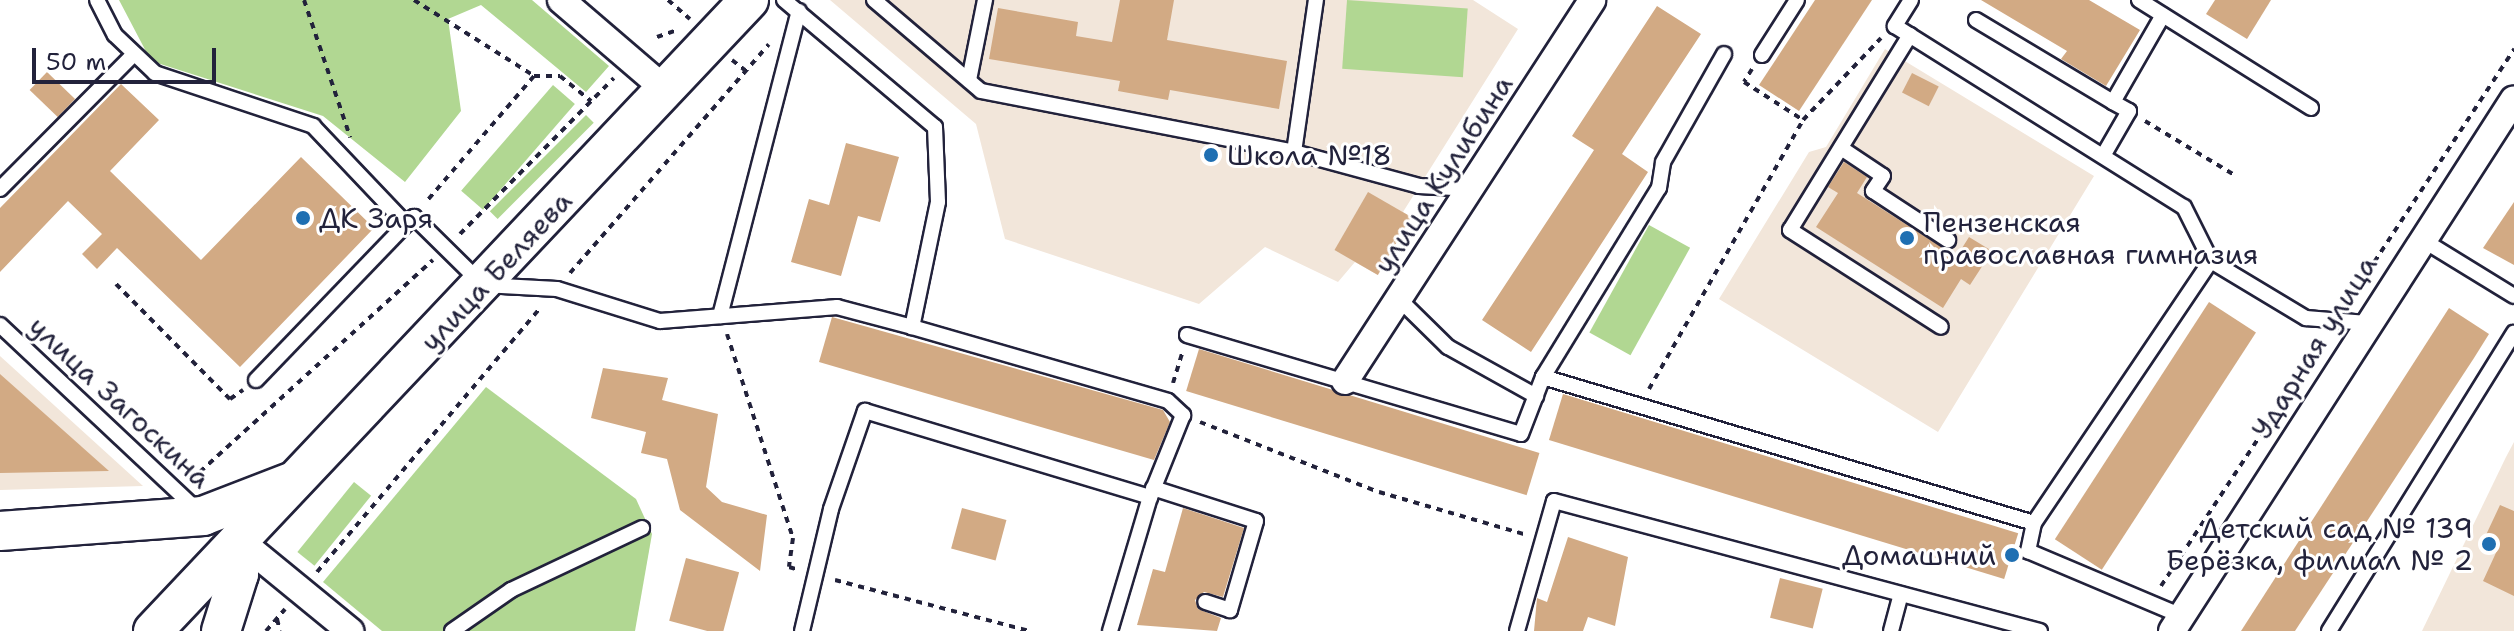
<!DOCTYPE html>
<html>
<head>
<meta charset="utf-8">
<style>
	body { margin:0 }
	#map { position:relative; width:2514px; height:631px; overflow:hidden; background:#fff; font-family:"Shantell Sans",sans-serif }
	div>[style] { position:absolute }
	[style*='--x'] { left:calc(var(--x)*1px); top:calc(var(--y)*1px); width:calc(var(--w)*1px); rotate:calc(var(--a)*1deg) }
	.built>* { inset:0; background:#f2e6da }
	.green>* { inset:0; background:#b1d792; transform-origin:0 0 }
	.building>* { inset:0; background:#d2aa84; transform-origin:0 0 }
	.path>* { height:4px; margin-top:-2px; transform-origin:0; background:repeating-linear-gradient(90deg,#22223b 0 6px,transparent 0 12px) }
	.roads { filter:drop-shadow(2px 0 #22223b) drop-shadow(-2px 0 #22223b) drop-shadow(0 2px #22223b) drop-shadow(0 -2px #22223b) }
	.lane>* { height:14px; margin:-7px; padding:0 7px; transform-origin:7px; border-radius:7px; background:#fff }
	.street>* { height:26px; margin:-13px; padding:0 13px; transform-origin:13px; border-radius:13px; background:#fff }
	.secondary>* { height:38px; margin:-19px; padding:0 19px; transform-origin:19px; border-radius:19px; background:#fff }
	.dots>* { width:22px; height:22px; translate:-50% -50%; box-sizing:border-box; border:4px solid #fff; border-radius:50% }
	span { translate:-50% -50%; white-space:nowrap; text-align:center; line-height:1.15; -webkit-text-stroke:6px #fff; paint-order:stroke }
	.poi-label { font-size:28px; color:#22223b }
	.left { translate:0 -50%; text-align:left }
	.right { translate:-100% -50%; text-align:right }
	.street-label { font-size:28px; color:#22223b }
	.scale { position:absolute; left:32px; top:48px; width:184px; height:36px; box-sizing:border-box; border:4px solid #22223b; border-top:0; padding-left:10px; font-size:24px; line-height:28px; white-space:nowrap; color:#22223b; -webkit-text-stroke:6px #fff; paint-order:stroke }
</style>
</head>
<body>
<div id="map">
	<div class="built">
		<i style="clip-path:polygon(830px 0,1473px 0,1518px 29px,1403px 212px,1411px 217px,1378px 275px,1355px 262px,1338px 282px,1265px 247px,1199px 304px,1005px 239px,976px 124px)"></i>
		<i style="clip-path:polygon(1885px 49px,2094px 176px,1938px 432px,1719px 299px,1809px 152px,1826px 147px)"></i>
		<i style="clip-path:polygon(0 356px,143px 486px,0 490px)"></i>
		<i style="clip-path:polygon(2514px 442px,2514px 631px,2422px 631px,2506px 457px)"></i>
	</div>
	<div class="green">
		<i style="clip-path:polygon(119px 0,532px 0,609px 66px,586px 92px,481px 5px,448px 19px,461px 111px,405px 182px,323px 116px,151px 61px)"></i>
		<i style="left:1347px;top:0;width:121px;height:69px;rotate:4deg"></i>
		<i style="left:553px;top:85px;width:29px;height:140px;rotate:41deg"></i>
		<i style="left:586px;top:115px;width:11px;height:136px;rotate:45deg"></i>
		<i style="left:1649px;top:225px;width:47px;height:123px;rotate:29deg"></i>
		<i style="clip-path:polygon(486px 387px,636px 499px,652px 534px,635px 631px,382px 631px,323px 582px)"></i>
		<i style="left:354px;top:482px;width:22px;height:90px;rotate:39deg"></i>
	</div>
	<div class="building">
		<i style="clip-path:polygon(1120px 0,1174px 0,1167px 40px,1287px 61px,1279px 109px,1170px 90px,1168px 100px,1118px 91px,1120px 81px,989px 59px,998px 8px,1078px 22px,1076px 36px,1112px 42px)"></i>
		<i style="clip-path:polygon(1815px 0,1872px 0,1799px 111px,1759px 85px)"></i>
		<i style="clip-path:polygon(1981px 0,2089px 0,2140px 30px,2106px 86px,2061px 59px,2067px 51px)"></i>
		<i style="clip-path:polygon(2215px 0,2271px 0,2247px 39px,2206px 14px)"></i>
		<i style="clip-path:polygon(1657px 6px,1701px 34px,1622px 154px,1648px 172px,1531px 352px,1482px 320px,1594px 150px,1572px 136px)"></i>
		<i style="left:47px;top:72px;width:39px;height:25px;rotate:44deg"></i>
		<i style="left:1912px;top:73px;width:30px;height:22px;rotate:27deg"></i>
		<i style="clip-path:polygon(121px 84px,159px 120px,110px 171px,201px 260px,301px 157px,374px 228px,240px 367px,117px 248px,97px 269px,82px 254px,102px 234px,68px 201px,0 272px,0 208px)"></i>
		<i style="clip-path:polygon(846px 143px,899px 157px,880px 222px,858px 216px,841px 276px,791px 262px,809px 199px,829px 205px)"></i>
		<i style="clip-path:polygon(1844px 162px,1867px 177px,1857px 193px,1943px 248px,1957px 256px,1969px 237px,1992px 251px,1970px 285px,1961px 279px,1943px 308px,1816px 227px,1838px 193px,1828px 187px)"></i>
		<i style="left:1368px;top:192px;width:50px;height:67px;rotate:30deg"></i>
		<i style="clip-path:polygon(2514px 202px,2514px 265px,2483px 248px)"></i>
		<i style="left:2209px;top:302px;width:56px;height:283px;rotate:33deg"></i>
		<i style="clip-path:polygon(2449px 308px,2489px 334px,2474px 358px,2295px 631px,2241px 631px)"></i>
		<i style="clip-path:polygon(832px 317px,1163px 410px,1170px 422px,1154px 460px,819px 362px)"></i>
		<i style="left:1199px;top:349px;width:356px;height:44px;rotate:17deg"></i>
		<i style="clip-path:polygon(603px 368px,668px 378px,662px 400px,718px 414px,706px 487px,722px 502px,767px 515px,760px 571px,680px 510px,667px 459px,641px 453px,646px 432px,591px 418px)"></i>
		<i style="clip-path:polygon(0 374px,109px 471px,0 473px)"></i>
		<i style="left:1563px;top:394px;width:476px;height:48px;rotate:17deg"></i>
		<i style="clip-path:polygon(2500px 505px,2514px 511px,2514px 596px,2483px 581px,2500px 544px,2485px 537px)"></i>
		<i style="left:962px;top:508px;width:46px;height:42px;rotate:15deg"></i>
		<i style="clip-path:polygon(1183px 508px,1244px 528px,1223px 597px,1204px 592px,1195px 600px,1198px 609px,1221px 618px,1217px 631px,1137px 625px,1153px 569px,1165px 572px)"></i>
		<i style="clip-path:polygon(1568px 537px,1628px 557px,1615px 626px,1588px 617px,1583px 631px,1534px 631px,1537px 598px,1547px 602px)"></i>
		<i style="left:686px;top:558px;width:55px;height:65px;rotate:15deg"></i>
		<i style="left:1780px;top:578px;width:44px;height:41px;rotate:14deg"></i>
	</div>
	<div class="path">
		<i style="--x:304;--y:0;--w:145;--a:71.4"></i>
		<i style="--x:414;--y:0;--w:142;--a:32.3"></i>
		<i style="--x:534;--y:76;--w:167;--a:130.6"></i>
		<i style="--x:668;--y:0;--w:29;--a:41"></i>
		<i style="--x:657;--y:37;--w:21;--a:-19"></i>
		<i style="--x:732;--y:60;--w:16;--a:38"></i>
		<i style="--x:1752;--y:69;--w:15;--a:122"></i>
		<i style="--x:1744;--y:82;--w:70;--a:32.8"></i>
		<i style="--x:534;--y:76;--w:26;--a:0"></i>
		<i style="--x:560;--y:76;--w:40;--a:39"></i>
		<i style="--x:2145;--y:121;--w:103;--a:31.1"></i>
		<i style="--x:460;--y:234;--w:219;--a:-45.4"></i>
		<i style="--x:570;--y:273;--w:303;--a:-49"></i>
		<i style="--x:116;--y:284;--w:162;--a:45.3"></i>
		<i style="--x:230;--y:399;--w:16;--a:-35"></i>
		<i style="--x:2348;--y:302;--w:303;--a:-56.7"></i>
		<i style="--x:727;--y:334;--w:214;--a:72.1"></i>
		<i style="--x:793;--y:538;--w:29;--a:98"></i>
		<i style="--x:789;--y:567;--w:10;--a:17"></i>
		<i style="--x:1173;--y:383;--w:31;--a:-73"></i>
		<i style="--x:1649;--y:389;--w:310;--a:-60.2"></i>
		<i style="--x:1803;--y:120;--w:113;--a:-46.4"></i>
		<i style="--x:1200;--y:422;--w:192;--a:21.4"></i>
		<i style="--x:1379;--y:492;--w:151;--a:16.2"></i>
		<i style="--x:191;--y:480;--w:327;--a:-42.3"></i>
		<i style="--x:317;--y:572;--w:347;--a:-49.8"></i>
		<i style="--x:835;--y:580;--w:202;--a:14.7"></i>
		<i style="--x:2161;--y:586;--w:295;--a:-56.6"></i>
		<i style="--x:277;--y:619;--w:12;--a:76"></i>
		<i style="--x:266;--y:631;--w:29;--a:-49"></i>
	</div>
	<div class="roads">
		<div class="lane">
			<i style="--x:97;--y:0;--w:39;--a:63"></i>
			<i style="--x:115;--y:35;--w:55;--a:43.5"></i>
			<i style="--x:155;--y:73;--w:167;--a:18.5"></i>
			<i style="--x:313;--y:126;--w:135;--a:46.5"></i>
			<i style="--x:406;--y:224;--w:11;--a:-41"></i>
			<i style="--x:414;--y:217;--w:97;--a:44.6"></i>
			<i style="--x:483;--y:285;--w:74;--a:3.1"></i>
			<i style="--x:557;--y:289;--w:108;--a:17.3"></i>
			<i style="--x:660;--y:321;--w:178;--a:-4.5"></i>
			<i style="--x:837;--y:307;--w:78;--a:14.9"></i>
			<i style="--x:784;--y:0;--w:197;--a:40.1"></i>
			<i style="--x:935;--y:127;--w:75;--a:87.7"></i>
			<i style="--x:938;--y:202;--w:128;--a:101.7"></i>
			<i style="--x:912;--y:327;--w:266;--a:16.1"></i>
			<i style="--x:1168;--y:401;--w:21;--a:43"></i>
			<i style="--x:1183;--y:415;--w:88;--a:111.9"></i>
			<i style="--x:874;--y:0;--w:140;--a:40.4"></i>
			<i style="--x:981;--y:91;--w:319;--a:11"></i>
			<i style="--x:1294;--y:152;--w:130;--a:15.2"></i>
			<i style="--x:1419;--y:186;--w:52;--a:3.3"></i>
			<i style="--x:1911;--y:0;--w:31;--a:122"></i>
			<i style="--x:1895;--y:26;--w:341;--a:32.1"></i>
			<i style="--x:2184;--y:207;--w:60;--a:63.4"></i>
			<i style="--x:2139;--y:0;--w:203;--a:32.1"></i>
			<i style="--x:1976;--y:20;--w:160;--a:30.9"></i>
			<i style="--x:1910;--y:35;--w:229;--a:121.6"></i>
			<i style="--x:1790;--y:230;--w:179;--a:32.7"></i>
			<i style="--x:1762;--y:55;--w:65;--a:-57.5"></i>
			<i style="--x:969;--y:80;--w:82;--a:-78.7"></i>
			<i style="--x:1841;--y:148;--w:50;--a:33.7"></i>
			<i style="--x:1883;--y:176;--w:18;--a:124"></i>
			<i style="--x:1873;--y:191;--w:90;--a:33.2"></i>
			<i style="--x:1294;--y:152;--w:154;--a:-81.8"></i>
			<i style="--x:2103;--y:156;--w:52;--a:-60"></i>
			<i style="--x:2129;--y:111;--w:18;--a:-151"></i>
			<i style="--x:2113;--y:102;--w:100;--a:-60.1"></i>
			<i style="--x:0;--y:189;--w:190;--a:-45.2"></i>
			<i style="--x:2421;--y:239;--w:109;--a:31.5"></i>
			<i style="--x:1400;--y:300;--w:67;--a:44.4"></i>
			<i style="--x:1448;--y:347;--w:101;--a:29.1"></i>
			<i style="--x:720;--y:316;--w:315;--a:-75.5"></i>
			<i style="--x:0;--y:325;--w:272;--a:43.2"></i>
			<i style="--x:1187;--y:335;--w:348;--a:16.5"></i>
			<i style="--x:1521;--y:434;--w:61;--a:-68.9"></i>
			<i style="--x:1543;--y:377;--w:512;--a:16.56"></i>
			<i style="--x:2034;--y:523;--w:29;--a:102"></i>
			<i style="--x:2028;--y:551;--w:167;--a:22.9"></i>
			<i style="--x:1543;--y:377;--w:222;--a:-58.5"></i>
			<i style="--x:1659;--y:188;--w:26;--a:-81"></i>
			<i style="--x:1663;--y:162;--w:124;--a:-60.5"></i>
			<i style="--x:256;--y:380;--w:216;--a:-46.1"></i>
			<i style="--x:1153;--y:488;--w:108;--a:17.8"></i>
			<i style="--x:1256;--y:521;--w:93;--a:106.3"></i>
			<i style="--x:1230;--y:610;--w:26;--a:-162"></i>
			<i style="--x:2034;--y:523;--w:316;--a:-56"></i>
			<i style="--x:2211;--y:261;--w:111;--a:31"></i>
			<i style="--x:2306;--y:318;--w:61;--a:4.7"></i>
			<i style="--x:452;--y:631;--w:72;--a:-34.8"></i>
			<i style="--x:511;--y:590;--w:145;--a:-25.3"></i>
			<i style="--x:802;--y:631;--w:125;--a:-76.6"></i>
			<i style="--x:831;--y:509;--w:104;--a:-70.9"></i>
			<i style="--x:865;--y:411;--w:298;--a:16.8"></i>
			<i style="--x:1150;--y:497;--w:140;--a:106.6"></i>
			<i style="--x:1517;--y:631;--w:135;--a:-74.1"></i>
			<i style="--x:1554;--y:501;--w:503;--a:14.98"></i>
			<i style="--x:1891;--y:631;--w:38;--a:-75"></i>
			<i style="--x:2329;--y:631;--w:351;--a:-58.2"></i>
		</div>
		<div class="street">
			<i style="--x:561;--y:0;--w:138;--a:40.6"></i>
			<i style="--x:1345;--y:381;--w:454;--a:-57"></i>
			<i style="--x:239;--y:540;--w:144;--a:39.3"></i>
			<i style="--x:2172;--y:631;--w:632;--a:-57.26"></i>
		</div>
		<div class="secondary">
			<i style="--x:0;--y:531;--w:204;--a:-4.2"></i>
			<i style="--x:203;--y:516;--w:91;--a:-21.2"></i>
			<i style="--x:153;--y:631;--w:868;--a:-46.63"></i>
			<i style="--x:221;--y:631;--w:60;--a:-72.5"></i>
			<i style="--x:239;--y:574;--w:34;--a:-90"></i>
		</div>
	</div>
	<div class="dots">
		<i style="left:1211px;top:155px;background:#1f6fb2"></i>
		<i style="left:303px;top:218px;background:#1f6fb2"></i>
		<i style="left:1907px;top:238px;background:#1f6fb2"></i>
		<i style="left:2489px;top:544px;background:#1f6fb2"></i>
		<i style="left:2012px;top:555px;background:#1f6fb2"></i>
	</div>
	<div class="poi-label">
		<span class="left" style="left:1227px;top:155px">Школа №18</span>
		<span class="left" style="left:319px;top:218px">ДК Заря</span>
		<span class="left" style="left:1923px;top:238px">Пензенская<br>православная гимназия</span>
		<span class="right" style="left:2473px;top:544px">Детский сад № 139<br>Берёзка, филиал № 2</span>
		<span class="right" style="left:1996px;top:555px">Домашний</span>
	</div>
	<div class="street-label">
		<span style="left:1443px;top:174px;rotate:-57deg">улица Кулибина</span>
		<span style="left:496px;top:271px;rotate:-47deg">улица Беляева</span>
		<span style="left:2314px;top:347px;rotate:-58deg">Ударная улица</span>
		<span style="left:120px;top:402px;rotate:43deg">улица Загоскина</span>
	</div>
	<div class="scale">50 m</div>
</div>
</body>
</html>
